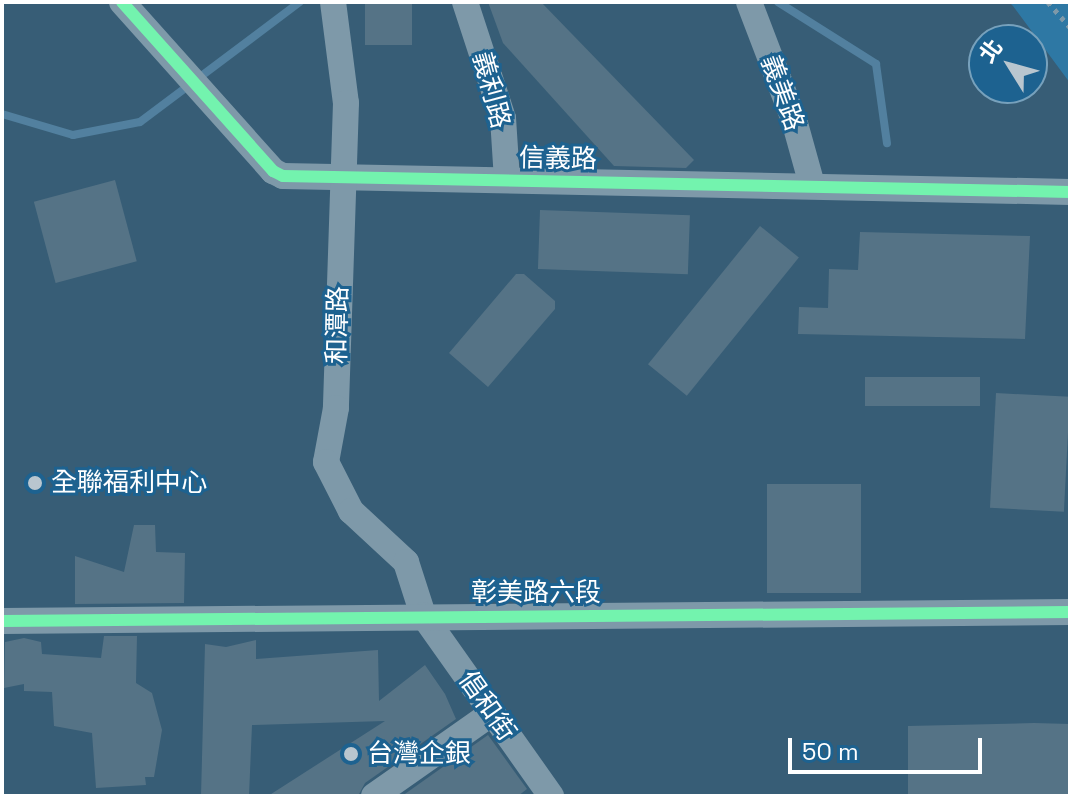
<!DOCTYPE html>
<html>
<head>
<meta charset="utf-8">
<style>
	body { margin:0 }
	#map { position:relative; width:1072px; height:798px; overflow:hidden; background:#375d76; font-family:"Space Grotesk","Noto Sans TC",sans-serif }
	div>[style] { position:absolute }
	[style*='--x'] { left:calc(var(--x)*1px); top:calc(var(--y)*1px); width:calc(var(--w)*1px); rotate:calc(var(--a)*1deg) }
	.green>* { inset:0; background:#2e78a4 }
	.stream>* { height:8px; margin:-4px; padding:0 4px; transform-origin:4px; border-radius:4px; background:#52809f }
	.building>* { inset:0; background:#557386; transform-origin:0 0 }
	.path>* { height:5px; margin-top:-2.5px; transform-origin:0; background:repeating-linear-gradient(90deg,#7e99a9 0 4px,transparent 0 10px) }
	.minor>* { height:26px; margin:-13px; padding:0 13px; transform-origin:13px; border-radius:13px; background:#7e99a9 }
	.cycleway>* { height:12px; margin:-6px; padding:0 6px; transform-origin:6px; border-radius:6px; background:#73f3ae }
	.dots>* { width:22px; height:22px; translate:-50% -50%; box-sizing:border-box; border:4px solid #1d6290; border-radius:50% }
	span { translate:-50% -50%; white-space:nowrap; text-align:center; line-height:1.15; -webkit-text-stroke:6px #1d6290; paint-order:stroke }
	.street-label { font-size:26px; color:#fff }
	.poi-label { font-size:26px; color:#fff }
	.left { translate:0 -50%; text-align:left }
	.frame { position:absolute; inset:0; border:4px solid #fff; pointer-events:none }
	.north { position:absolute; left:968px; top:24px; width:80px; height:80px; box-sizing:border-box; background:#1d6290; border:2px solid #77a1bc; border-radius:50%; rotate:307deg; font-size:22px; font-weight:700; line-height:32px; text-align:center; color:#fff }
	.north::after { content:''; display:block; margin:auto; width:28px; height:36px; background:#b9c6cf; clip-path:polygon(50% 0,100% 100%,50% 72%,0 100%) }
	.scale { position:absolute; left:788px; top:738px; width:194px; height:36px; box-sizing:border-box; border:4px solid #fff; border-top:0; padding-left:10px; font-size:24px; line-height:28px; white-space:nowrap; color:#fff; -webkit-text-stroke:6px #1d6290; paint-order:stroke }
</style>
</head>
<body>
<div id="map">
	<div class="green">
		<i style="clip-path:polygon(1009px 2px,1070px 2px,1070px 83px,1013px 6px)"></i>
	</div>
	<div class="stream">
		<i style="--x:778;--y:2;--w:116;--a:32.3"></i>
		<i style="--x:876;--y:64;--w:80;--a:82.1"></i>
		<i style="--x:2;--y:114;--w:74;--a:16.5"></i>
		<i style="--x:73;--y:135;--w:68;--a:-11"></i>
		<i style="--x:140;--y:122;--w:200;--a:-36.9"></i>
	</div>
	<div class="building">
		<i style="left:365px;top:2px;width:47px;height:43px"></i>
		<i style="clip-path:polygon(488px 2px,541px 2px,694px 160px,686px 168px,614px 166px,503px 43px)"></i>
		<i style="left:115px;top:180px;width:84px;height:84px;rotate:75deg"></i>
		<i style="left:540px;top:210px;width:150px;height:59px;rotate:2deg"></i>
		<i style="left:760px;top:226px;width:50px;height:178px;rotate:39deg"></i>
		<i style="clip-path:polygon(860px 232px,1030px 236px,1025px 339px,798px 334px,799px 307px,828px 308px,829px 269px,858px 270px)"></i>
		<i style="clip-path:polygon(516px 274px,524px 274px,555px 301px,555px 309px,488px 387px,449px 353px)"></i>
		<i style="left:980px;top:377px;width:29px;height:115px;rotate:90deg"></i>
		<i style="left:996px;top:393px;width:74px;height:115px;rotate:3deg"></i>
		<i style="left:767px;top:484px;width:94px;height:109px"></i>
		<i style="clip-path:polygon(134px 525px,155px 525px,156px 552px,185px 553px,184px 603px,75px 604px,75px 556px,124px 572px)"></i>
		<i style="clip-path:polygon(104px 636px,137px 636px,136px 683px,152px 693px,162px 730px,154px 777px,145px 777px,146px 785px,96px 788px,92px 733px,54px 726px,52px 692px,24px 691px,24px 684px,4px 688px,5px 642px,24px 638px,41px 642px,42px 654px,101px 658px)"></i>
		<i style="clip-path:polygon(256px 640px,256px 659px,378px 650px,379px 701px,425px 665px,445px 694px,456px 719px,365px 783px,358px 796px,268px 796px,385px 721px,252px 725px,249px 796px,201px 796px,205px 644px,226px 647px)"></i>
		<i style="clip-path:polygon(1034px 723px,1070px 724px,1070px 796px,908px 796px,908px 726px)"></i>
		<i style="clip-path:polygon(488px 735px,527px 789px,518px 796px,402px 796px)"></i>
	</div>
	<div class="path">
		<i style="--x:1048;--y:2;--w:33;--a:49"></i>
	</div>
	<div class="minor">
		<i style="--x:122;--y:2;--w:227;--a:48.2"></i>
		<i style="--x:273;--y:171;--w:11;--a:27"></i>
		<i style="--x:283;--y:176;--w:787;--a:1.16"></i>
		<i style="--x:333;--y:2;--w:102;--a:82.7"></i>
		<i style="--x:346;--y:103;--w:305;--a:91.9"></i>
		<i style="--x:336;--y:408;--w:55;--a:100.5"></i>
		<i style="--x:326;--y:462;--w:55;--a:63"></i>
		<i style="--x:351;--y:511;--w:75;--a:42.8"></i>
		<i style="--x:406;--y:562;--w:56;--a:72.2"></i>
		<i style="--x:423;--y:615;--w:222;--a:54.7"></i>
		<i style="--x:465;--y:2;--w:122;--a:71.9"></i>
		<i style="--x:503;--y:118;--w:62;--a:86.3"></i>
		<i style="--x:749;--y:2;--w:126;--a:69.1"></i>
		<i style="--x:794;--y:120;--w:67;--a:74.5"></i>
		<i style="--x:2;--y:621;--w:1068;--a:-0.48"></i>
		<i style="--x:374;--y:796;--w:144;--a:-35.1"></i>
	</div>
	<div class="cycleway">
		<i style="--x:122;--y:2;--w:227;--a:48.2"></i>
		<i style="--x:273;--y:171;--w:11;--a:27"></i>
		<i style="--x:283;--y:176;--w:787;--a:1.16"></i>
		<i style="--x:2;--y:621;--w:1068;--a:-0.48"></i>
	</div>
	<div class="dots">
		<i style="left:35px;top:483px;background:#b9c6cf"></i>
		<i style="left:351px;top:754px;background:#b9c6cf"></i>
	</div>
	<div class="street-label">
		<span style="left:491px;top:90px;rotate:75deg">義利路</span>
		<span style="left:782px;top:93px;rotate:70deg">義美路</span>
		<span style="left:558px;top:159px;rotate:1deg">信義路</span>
		<span style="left:338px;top:325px;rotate:-89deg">和潭路</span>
		<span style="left:536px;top:593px">彰美路六段</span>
		<span style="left:487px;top:706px;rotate:55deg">倡和街</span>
	</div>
	<div class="poi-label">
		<span class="left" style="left:51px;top:483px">全聯福利中心</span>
		<span class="left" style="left:367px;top:754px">台灣企銀</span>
	</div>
	<div class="frame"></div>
	<div class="north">北</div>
	<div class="scale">50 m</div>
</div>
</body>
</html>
